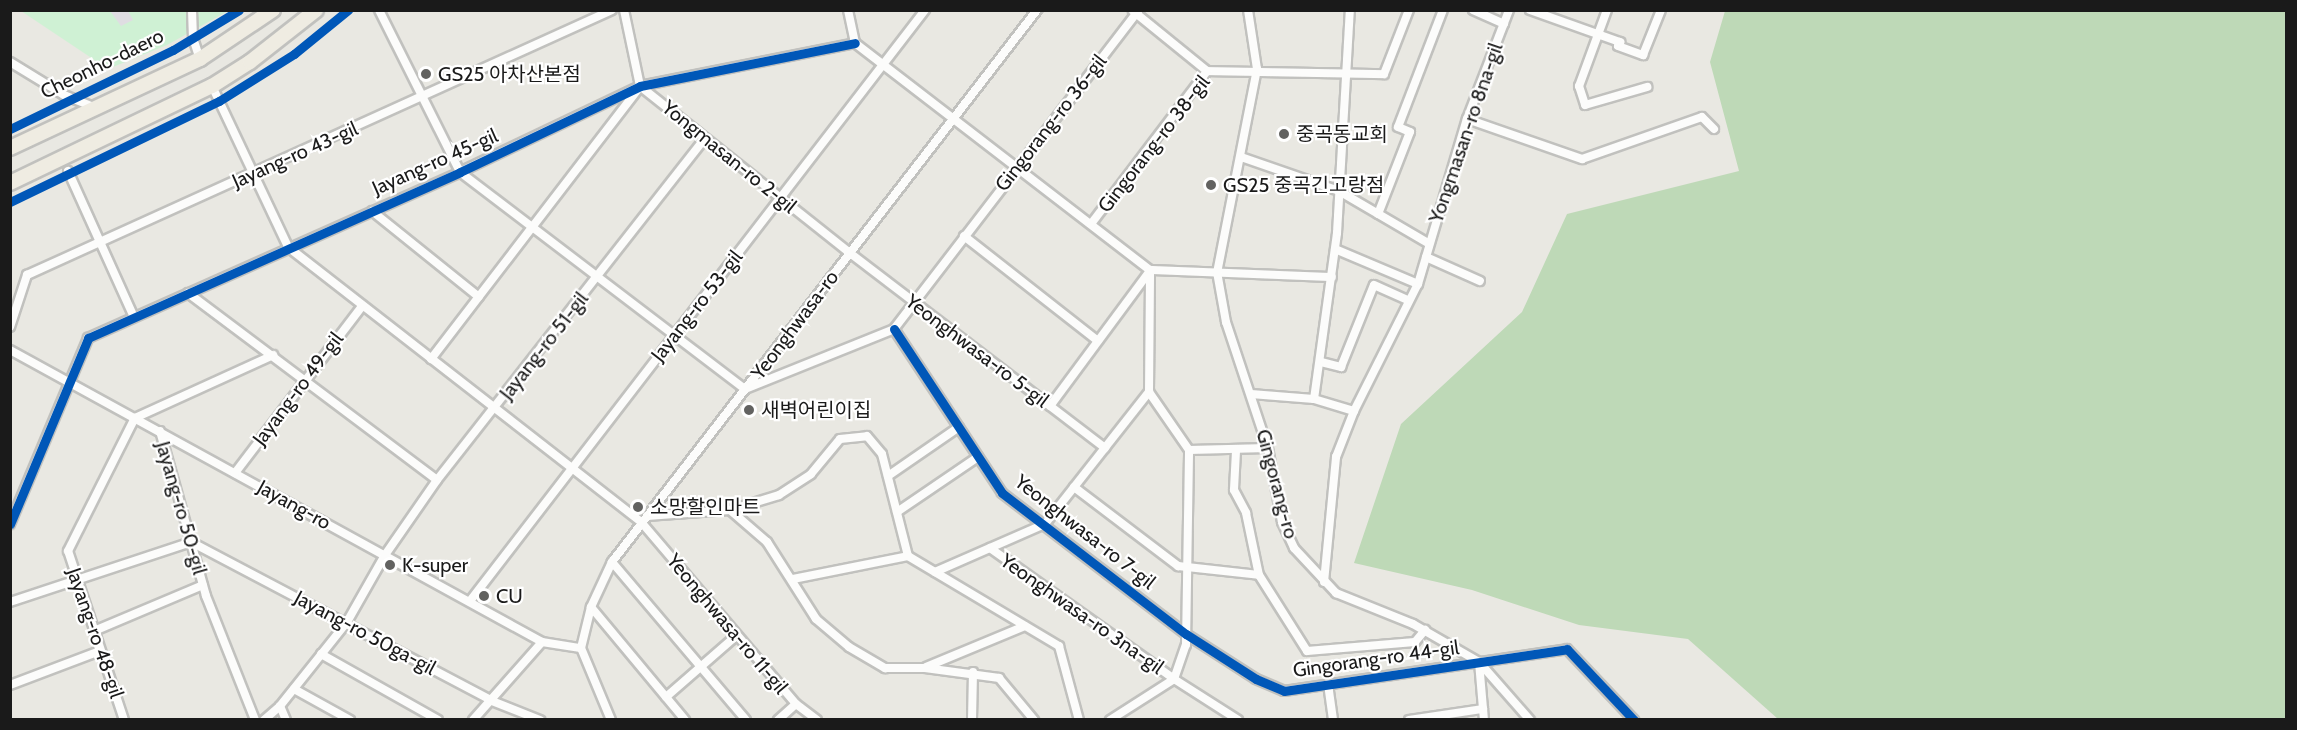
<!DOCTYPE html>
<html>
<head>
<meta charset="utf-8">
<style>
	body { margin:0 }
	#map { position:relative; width:2297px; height:730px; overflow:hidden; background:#e9e8e2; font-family:Cabin,"Noto Sans KR",sans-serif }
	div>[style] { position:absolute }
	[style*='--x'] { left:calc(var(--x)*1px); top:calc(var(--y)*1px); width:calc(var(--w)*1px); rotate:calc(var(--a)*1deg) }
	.forest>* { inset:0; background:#bed9b7 }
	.park>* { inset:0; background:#cff1d4 }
	.plaza>* { inset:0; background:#dfdde2 }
	.roads { filter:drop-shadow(2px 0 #c1c1be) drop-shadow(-2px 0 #c1c1be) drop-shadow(0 2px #c1c1be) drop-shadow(0 -2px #c1c1be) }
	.street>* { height:8px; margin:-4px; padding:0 4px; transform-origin:4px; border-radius:4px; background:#fcfcfb }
	.primary>* { height:14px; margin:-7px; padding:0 7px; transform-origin:7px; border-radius:7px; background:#efece2 }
	.cycleway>* { height:9px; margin:-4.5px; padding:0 4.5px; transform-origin:4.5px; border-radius:4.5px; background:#0057b8 }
	.dots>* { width:16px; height:16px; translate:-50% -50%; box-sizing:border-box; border:3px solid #fff; border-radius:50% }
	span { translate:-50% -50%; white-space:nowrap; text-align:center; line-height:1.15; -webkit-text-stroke:4.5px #fff; paint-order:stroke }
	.street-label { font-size:20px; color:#1a1a1a }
	.poi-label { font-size:20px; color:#1a1a1a }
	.left { translate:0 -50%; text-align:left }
	.frame { position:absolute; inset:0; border:12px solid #1a1a1a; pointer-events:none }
</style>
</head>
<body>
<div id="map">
	<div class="forest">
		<i style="clip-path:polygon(1725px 11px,2286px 11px,2286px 719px,1778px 719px,1688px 639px,1579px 625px,1472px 590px,1354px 563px,1401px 424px,1522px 312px,1567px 214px,1739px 171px,1710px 62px)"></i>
	</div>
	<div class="park">
		<i style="clip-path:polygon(21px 11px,228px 11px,167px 45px,108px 69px)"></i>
	</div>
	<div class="plaza">
		<i style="clip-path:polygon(110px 11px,128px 11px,133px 20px,121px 26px)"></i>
	</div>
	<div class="roads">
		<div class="street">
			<i style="--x:192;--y:10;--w:28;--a:88"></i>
			<i style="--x:193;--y:38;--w:22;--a:72"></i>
			<i style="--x:379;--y:10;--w:181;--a:63.4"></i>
			<i style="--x:460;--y:172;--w:358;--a:37.3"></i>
			<i style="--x:745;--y:389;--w:161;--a:-21.9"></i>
			<i style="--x:624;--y:10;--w:78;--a:78.1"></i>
			<i style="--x:640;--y:86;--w:268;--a:38.5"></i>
			<i style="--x:850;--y:253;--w:321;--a:37.4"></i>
			<i style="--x:848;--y:10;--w:34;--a:78"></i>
			<i style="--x:855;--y:43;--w:372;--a:37.6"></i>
			<i style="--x:1150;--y:270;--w:182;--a:2.2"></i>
			<i style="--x:1248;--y:10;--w:60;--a:81.3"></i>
			<i style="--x:1257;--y:69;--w:207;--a:101.1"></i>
			<i style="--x:1217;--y:272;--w:51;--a:79.8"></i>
			<i style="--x:1226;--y:322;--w:133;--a:71.6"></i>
			<i style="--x:1268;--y:448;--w:75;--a:79.3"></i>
			<i style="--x:1282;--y:522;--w:29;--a:65"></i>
			<i style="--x:1294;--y:548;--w:62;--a:47"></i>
			<i style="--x:1336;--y:593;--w:83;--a:21.9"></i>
			<i style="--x:1413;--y:624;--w:76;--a:29.9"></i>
			<i style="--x:1479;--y:662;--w:77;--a:48.7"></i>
			<i style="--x:1473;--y:10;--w:34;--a:24"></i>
			<i style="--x:1530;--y:10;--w:96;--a:19.6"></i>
			<i style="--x:1620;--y:42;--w:4;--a:117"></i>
			<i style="--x:1618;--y:46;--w:27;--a:20"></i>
			<i style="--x:1643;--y:55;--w:48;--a:-68.2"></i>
			<i style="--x:1607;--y:10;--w:81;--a:110.2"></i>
			<i style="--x:1579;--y:86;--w:20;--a:72"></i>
			<i style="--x:1585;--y:105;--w:65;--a:-16.2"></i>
			<i style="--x:1133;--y:11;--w:95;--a:39"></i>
			<i style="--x:10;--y:62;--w:63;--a:31.4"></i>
			<i style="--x:64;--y:95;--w:35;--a:22"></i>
			<i style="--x:1207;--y:71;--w:177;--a:1"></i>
			<i style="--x:1384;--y:74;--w:69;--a:-68.7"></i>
			<i style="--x:212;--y:86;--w:178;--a:64.7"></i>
			<i style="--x:288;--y:247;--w:449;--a:37.9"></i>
			<i style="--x:642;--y:523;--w:238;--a:49.6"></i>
			<i style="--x:796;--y:704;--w:26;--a:37"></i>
			<i style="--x:1467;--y:119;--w:122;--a:19.2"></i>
			<i style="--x:1582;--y:159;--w:127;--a:-19.3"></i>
			<i style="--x:1702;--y:117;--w:17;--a:45"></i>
			<i style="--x:1241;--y:157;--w:104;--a:19.1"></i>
			<i style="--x:1339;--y:191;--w:103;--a:30.3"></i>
			<i style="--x:68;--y:171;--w:160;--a:65.7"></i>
			<i style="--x:372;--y:211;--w:137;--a:38.8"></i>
			<i style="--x:1378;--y:214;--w:88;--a:-68.7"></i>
			<i style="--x:1410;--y:132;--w:13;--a:-157"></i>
			<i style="--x:1398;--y:127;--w:125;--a:-69"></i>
			<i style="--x:1091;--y:224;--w:192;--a:-52.8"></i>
			<i style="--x:964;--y:236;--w:170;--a:38.1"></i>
			<i style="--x:1335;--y:249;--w:90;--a:22.9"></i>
			<i style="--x:1426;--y:257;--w:59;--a:24"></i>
			<i style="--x:188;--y:293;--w:311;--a:36.9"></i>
			<i style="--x:10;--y:327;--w:55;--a:-71.9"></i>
			<i style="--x:27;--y:275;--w:642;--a:-24.37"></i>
			<i style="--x:894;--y:329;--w:196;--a:56.6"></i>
			<i style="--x:1002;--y:493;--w:232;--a:37.5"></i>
			<i style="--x:1186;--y:634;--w:83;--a:32.7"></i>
			<i style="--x:1256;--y:679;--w:30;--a:23"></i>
			<i style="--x:1284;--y:691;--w:286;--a:-8.4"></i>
			<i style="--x:1567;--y:649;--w:98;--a:46.7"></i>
			<i style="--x:894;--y:329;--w:402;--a:-52.5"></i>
			<i style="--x:10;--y:350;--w:607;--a:28.76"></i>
			<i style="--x:542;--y:642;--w:39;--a:9"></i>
			<i style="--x:431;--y:359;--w:340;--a:-52.5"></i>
			<i style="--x:1321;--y:362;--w:21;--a:14"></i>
			<i style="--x:1341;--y:367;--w:88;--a:-68.1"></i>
			<i style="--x:1374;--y:285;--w:37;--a:24"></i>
			<i style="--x:1251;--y:394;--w:63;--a:4.5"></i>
			<i style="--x:1314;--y:399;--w:42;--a:16.7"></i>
			<i style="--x:1314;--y:399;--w:168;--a:-82.1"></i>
			<i style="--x:1337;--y:233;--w:223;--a:-86.7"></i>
			<i style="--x:1050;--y:406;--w:168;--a:-53.5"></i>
			<i style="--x:160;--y:431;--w:171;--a:74.4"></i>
			<i style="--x:206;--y:596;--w:133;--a:68.4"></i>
			<i style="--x:1189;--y:450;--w:79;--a:-1.5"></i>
			<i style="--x:1236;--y:451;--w:39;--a:93"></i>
			<i style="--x:1234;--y:490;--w:26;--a:62"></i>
			<i style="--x:1246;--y:513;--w:63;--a:78.2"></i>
			<i style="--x:1259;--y:575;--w:90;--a:57.7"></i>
			<i style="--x:1307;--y:651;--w:108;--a:-4.8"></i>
			<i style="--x:1415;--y:642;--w:16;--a:-50"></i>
			<i style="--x:235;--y:473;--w:210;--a:-52.7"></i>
			<i style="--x:888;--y:476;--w:86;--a:-34.6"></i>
			<i style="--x:1074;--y:487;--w:131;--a:37.2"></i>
			<i style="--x:1178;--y:566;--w:81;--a:6.3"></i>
			<i style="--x:730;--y:510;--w:49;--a:40.9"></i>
			<i style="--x:767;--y:542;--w:91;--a:57.5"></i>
			<i style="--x:816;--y:619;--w:43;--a:40.3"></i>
			<i style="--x:849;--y:647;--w:42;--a:30.3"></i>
			<i style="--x:885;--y:668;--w:40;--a:0"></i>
			<i style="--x:925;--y:668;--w:75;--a:7.7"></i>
			<i style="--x:999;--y:678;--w:55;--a:50.2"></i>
			<i style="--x:897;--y:512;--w:98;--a:-34.2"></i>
			<i style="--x:647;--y:516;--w:83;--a:-4.1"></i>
			<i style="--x:730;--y:510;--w:51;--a:-17"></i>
			<i style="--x:779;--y:495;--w:38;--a:-33"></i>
			<i style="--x:811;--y:474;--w:45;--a:-50.4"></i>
			<i style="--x:840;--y:439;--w:27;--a:-6"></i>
			<i style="--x:867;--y:436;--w:23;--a:50"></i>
			<i style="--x:882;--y:454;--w:105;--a:75.7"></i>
			<i style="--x:908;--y:556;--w:176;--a:30.8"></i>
			<i style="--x:1059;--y:646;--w:77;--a:74.9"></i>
			<i style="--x:10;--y:524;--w:202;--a:-67.2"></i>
			<i style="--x:88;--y:338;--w:407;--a:-24"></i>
			<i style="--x:460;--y:172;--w:199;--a:-25.5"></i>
			<i style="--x:640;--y:86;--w:219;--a:-11.3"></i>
			<i style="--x:990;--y:548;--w:226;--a:35.4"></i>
			<i style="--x:1174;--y:679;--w:76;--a:32.6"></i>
			<i style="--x:612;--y:562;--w:207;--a:49.7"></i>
			<i style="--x:935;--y:572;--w:120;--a:-23.6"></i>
			<i style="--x:1045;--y:524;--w:168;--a:-51.8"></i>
			<i style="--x:793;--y:579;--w:117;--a:-11.3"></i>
			<i style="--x:1324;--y:582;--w:126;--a:-84.5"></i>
			<i style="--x:1336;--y:457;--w:49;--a:-68.6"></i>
			<i style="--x:1354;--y:411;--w:142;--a:-63.3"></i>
			<i style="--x:1418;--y:284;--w:172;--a:-73.5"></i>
			<i style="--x:1467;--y:119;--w:117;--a:-68.9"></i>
			<i style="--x:470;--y:601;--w:746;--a:-52.41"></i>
			<i style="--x:10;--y:602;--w:191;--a:-18.3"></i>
			<i style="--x:191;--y:542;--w:340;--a:27.8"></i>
			<i style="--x:492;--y:701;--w:52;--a:21.6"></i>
			<i style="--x:591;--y:607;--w:147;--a:50.2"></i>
			<i style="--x:94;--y:631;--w:118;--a:-22.9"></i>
			<i style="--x:321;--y:654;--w:134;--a:29.4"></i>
			<i style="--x:1479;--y:662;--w:58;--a:85.1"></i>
			<i style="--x:926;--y:667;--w:107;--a:-22.5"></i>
			<i style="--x:1328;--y:684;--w:36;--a:82"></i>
			<i style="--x:10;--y:685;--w:96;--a:-20.7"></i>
			<i style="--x:294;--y:689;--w:64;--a:29"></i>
			<i style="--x:666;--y:697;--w:94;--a:-41.1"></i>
			<i style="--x:280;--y:706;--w:15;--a:67"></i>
			<i style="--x:124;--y:720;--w:178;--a:-108.3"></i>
			<i style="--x:68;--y:551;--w:149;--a:-63.3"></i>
			<i style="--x:135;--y:418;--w:152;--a:-24.5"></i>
			<i style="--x:264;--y:720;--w:21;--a:-41"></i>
			<i style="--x:280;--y:706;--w:107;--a:-51.4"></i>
			<i style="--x:347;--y:622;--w:77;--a:-60.4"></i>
			<i style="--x:385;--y:555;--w:91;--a:-55.3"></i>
			<i style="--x:437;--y:480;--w:434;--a:-51.9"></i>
			<i style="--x:473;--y:720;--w:104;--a:-48.5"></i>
			<i style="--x:611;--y:720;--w:78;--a:-112.6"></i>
			<i style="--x:581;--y:648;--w:42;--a:-76.3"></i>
			<i style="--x:591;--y:607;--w:50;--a:-65"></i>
			<i style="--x:612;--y:562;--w:697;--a:-52.41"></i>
			<i style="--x:778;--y:720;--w:24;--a:-42"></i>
			<i style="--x:972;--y:720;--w:48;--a:-88.8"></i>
			<i style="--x:1110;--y:720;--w:76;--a:-32.6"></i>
			<i style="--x:1174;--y:679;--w:36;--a:-71"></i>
			<i style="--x:1186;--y:645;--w:195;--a:-89.1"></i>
			<i style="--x:1189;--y:450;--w:70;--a:-124.6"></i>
			<i style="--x:1149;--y:392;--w:122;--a:-89.5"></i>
			<i style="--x:1409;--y:720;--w:75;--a:-8.5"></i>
		</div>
		<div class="primary">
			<i style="--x:10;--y:148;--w:210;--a:-25.1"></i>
			<i style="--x:200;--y:59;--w:88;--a:-33.9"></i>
			<i style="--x:10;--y:183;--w:224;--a:-25.7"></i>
			<i style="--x:212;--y:86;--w:45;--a:-32.3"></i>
			<i style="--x:250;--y:62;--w:84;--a:-38.2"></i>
		</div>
	</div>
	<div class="cycleway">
		<i style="--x:10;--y:129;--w:181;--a:-25.9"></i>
		<i style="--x:173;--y:50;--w:77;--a:-31.2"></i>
		<i style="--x:10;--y:202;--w:232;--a:-25.8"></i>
		<i style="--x:219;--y:101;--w:89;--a:-32.1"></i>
		<i style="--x:294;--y:54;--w:70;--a:-39.2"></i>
		<i style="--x:894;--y:329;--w:196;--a:56.6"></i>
		<i style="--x:1002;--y:493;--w:232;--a:37.5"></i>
		<i style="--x:1186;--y:634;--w:83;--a:32.7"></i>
		<i style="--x:1256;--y:679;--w:30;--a:23"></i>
		<i style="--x:1284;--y:691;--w:286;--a:-8.4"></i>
		<i style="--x:1567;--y:649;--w:98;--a:46.7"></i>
		<i style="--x:10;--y:524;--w:202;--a:-67.2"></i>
		<i style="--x:88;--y:338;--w:407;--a:-24"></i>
		<i style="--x:460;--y:172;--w:199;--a:-25.5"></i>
		<i style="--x:640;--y:86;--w:219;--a:-11.3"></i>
	</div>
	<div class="dots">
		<i style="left:426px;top:74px;background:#626260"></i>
		<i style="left:1284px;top:134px;background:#626260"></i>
		<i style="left:1211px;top:185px;background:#626260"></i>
		<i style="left:749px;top:410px;background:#626260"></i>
		<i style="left:638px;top:507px;background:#626260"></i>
		<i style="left:390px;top:565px;background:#626260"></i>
		<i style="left:484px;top:596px;background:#626260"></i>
	</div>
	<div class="street-label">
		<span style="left:102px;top:64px;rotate:-26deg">Cheonho-daero</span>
		<span style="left:1051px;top:123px;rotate:-52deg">Gingorang-ro 36-gil</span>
		<span style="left:1466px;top:133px;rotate:-71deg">Yongmasan-ro 8na-gil</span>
		<span style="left:1154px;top:144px;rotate:-52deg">Gingorang-ro 38-gil</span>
		<span style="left:295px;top:155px;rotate:-24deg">Jayang-ro 43-gil</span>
		<span style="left:729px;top:157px;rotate:39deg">Yongmasan-ro 2-gil</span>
		<span style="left:435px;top:162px;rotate:-24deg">Jayang-ro 45-gil</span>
		<span style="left:697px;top:306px;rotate:-52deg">Jayang-ro 53-gil</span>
		<span style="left:795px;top:325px;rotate:-53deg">Yeonghwasa-ro</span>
		<span style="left:544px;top:346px;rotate:-52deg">Jayang-ro 51-gil</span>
		<span style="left:977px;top:351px;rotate:37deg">Yeonghwasa-ro 5-gil</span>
		<span style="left:298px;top:389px;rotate:-53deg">Jayang-ro 49-gil</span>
		<span style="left:1277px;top:484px;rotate:75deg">Gingorang-ro</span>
		<span style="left:294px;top:505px;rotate:29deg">Jayang-ro</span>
		<span style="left:181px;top:508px;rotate:74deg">Jayang-ro 50-gil</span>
		<span style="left:1085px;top:532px;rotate:38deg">Yeonghwasa-ro 7-gil</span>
		<span style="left:1082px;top:614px;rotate:35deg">Yeonghwasa-ro 3na-gil</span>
		<span style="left:727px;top:624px;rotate:50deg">Yeonghwasa-ro 11-gil</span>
		<span style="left:95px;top:633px;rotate:71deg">Jayang-ro 48-gil</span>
		<span style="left:365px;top:633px;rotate:28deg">Jayang-ro 50ga-gil</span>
		<span style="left:1376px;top:659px;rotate:-8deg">Gingorang-ro 44-gil</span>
	</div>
	<div class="poi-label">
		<span class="left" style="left:438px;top:74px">GS25 아차산본점</span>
		<span class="left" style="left:1296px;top:134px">중곡동교회</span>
		<span class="left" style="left:1223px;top:185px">GS25 중곡긴고랑점</span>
		<span class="left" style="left:761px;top:410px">새벽어린이집</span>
		<span class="left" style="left:650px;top:507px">소망할인마트</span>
		<span class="left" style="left:402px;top:565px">K-super</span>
		<span class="left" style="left:496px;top:596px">CU</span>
	</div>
	<div class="frame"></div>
</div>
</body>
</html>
